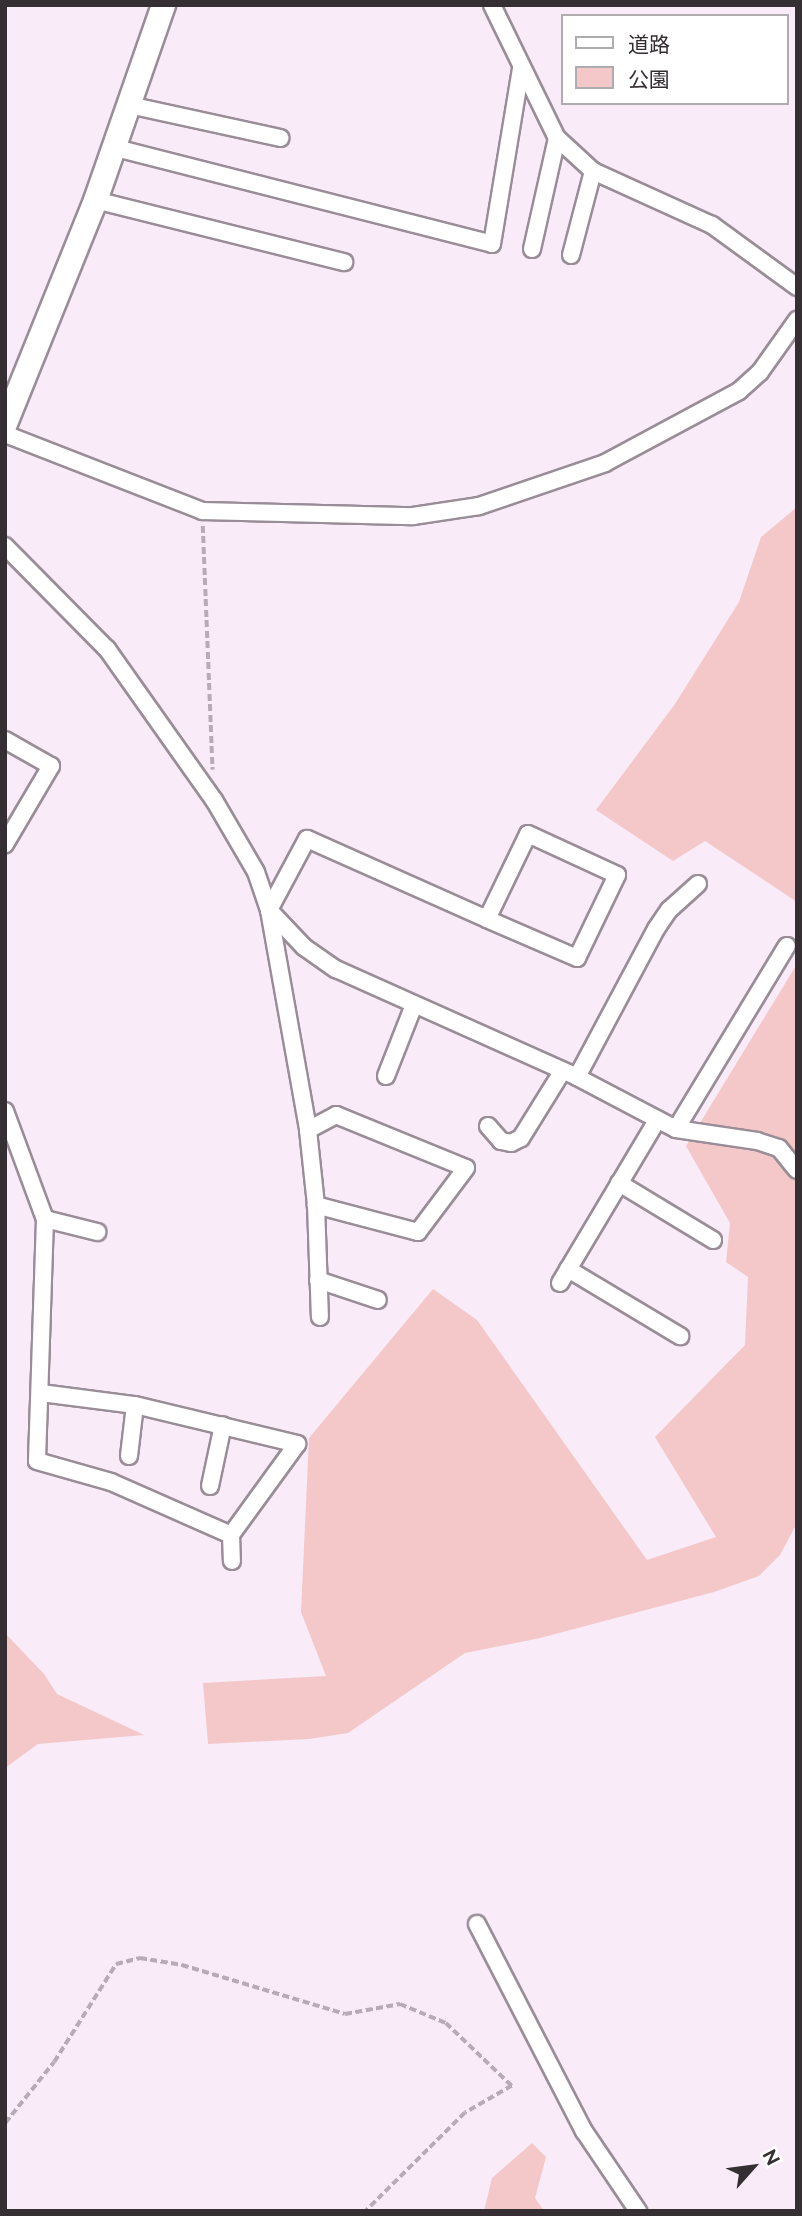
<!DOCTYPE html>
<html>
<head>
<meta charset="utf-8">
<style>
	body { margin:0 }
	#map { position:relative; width:802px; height:2216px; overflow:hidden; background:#f9ebf7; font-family:Raleway,"Noto Sans JP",sans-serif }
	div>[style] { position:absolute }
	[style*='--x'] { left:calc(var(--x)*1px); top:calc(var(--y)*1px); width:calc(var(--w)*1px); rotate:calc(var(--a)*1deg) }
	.green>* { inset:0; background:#f4c8c8 }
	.path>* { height:3.5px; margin-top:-1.75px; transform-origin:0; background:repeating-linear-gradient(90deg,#b7acb5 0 7px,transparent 0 10.5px) }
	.roads { filter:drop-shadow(2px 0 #998d97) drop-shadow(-2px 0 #998d97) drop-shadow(0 2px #998d97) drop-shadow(0 -2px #998d97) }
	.street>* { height:16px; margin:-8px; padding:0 8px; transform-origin:8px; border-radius:8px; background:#fff }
	.secondary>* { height:23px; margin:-11.5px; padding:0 11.5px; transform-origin:11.5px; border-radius:11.5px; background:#fff }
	span { translate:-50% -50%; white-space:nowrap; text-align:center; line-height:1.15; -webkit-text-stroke:7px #fff; paint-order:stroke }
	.frame { position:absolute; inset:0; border:7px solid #352f34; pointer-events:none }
	.legend { position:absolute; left:561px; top:14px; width:228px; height:91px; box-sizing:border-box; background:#fff; border:2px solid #aeacae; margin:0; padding:9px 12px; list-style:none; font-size:21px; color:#352f34 }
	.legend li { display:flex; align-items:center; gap:14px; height:35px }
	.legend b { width:35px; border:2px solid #aeacae }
	.north { position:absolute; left:718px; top:2132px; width:70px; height:70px; -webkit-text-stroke:5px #fff; paint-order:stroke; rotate:62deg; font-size:19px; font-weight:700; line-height:28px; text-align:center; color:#352f34 }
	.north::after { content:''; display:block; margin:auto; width:24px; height:32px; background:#352f34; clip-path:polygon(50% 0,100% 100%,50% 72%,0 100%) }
</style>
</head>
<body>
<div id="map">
	<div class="green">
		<i style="clip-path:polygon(797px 507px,797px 902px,705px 841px,673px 861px,596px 810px,675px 704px,739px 602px,761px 537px)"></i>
		<i style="clip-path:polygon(797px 964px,797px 1523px,780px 1555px,759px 1576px,714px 1592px,540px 1638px,465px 1653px,348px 1733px,309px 1739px,208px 1744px,203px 1683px,326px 1676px,301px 1612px,309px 1438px,433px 1289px,477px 1320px,647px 1560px,716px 1537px,655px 1437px,745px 1345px,748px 1277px,726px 1262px,730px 1223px,686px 1146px)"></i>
		<i style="clip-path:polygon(5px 1633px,44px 1674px,57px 1694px,144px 1735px,38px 1744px,5px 1768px)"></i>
		<i style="clip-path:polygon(532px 2143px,546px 2157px,535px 2198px,544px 2211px,484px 2211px,492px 2178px)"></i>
	</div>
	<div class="path">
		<i style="--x:203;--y:526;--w:244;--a:87.7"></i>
		<i style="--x:5;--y:2123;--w:78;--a:-51.2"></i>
		<i style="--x:54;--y:2062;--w:116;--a:-57.7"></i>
		<i style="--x:116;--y:1964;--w:25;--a:-14"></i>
		<i style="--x:140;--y:1958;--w:43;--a:9.5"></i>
		<i style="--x:182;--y:1965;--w:170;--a:16.7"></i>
		<i style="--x:345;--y:2014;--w:56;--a:-10.3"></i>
		<i style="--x:400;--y:2004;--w:50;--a:22.4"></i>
		<i style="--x:446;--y:2023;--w:91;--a:43.7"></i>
		<i style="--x:512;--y:2086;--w:54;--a:150.1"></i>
		<i style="--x:465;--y:2113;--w:139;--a:135.3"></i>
	</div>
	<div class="roads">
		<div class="street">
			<i style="--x:492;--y:5;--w:148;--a:64"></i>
			<i style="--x:557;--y:138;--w:49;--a:42.5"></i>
			<i style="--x:593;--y:171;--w:131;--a:24.4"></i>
			<i style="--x:712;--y:225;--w:105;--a:36.1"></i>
			<i style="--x:129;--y:105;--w:155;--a:12.3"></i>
			<i style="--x:112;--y:147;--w:392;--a:14.3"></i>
			<i style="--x:492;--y:244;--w:178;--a:-80.6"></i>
			<i style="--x:95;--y:200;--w:257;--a:14"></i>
			<i style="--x:532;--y:249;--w:114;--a:-77.3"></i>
			<i style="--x:571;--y:255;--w:87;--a:-75.3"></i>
			<i style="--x:5;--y:434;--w:212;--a:21.3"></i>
			<i style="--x:202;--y:511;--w:211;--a:1.4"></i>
			<i style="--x:413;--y:516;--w:67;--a:-8.6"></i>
			<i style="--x:479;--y:506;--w:133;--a:-18.8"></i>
			<i style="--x:605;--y:463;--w:152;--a:-28.2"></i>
			<i style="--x:739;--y:391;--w:28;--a:-42"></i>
			<i style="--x:760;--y:372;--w:64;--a:-54.6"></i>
			<i style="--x:5;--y:546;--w:145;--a:45.3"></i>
			<i style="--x:107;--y:649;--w:185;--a:54.7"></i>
			<i style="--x:214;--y:800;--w:83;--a:59.7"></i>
			<i style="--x:256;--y:872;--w:40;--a:71.1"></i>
			<i style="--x:269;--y:910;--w:223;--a:79.9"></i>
			<i style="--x:308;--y:1130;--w:75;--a:83.9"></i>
			<i style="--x:316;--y:1205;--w:112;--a:88"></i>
			<i style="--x:5;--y:740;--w:53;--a:29.5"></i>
			<i style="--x:51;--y:766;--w:91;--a:120.5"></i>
			<i style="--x:487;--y:919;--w:94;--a:-64.2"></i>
			<i style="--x:528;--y:834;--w:98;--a:24.7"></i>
			<i style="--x:617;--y:875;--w:92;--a:115.7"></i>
			<i style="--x:577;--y:958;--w:98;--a:-156.6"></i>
			<i style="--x:487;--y:919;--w:197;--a:-156"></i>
			<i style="--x:307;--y:839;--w:81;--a:118.2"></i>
			<i style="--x:269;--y:910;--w:51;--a:46.6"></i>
			<i style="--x:304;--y:947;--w:39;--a:35"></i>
			<i style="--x:336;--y:969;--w:264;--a:24.1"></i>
			<i style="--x:577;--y:1077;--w:112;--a:27.7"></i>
			<i style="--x:676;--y:1129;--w:82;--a:8.4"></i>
			<i style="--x:757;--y:1141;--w:23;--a:18"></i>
			<i style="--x:779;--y:1148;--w:28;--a:51"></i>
			<i style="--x:386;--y:1076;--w:76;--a:-68.5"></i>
			<i style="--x:577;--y:1077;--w:168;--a:-61.9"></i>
			<i style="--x:656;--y:929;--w:23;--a:-56"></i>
			<i style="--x:669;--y:910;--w:39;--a:-42"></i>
			<i style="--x:5;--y:1111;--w:115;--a:69.7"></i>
			<i style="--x:45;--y:1219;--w:242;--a:91.9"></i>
			<i style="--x:37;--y:1461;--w:77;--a:15.8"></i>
			<i style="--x:111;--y:1482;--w:131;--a:23.8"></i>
			<i style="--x:488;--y:1126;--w:20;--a:49"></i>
			<i style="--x:501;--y:1141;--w:10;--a:11"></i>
			<i style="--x:511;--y:1143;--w:11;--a:-27"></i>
			<i style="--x:521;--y:1138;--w:78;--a:-58.2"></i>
			<i style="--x:676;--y:1129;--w:214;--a:-58.8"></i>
			<i style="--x:308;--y:1130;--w:32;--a:-28"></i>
			<i style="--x:336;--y:1115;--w:140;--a:22.2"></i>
			<i style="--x:466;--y:1168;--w:80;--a:126.9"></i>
			<i style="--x:418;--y:1232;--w:106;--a:-165.2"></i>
			<i style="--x:619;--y:1183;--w:110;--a:31.2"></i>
			<i style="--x:45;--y:1219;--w:54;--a:14"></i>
			<i style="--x:568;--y:1269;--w:131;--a:30.9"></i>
			<i style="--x:318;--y:1280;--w:63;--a:18.4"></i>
			<i style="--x:560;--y:1283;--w:190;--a:-59.2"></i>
			<i style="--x:41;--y:1393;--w:95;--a:7.3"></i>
			<i style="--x:135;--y:1405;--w:167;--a:13.5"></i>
			<i style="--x:297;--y:1444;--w:112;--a:126"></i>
			<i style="--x:231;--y:1535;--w:26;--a:88"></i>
			<i style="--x:129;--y:1456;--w:51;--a:-83.3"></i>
			<i style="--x:210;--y:1486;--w:62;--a:-78"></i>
			<i style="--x:477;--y:1924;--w:233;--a:62.7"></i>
			<i style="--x:584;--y:2131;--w:97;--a:56"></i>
		</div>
		<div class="secondary">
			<i style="--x:5;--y:423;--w:240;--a:-68"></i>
			<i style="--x:95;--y:200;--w:207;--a:-70.8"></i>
		</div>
	</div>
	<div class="frame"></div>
	<ul class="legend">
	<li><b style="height:9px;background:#fff"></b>道路</li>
	<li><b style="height:19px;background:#f4c8c8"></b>公園</li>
	</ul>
	<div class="north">N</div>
</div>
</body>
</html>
